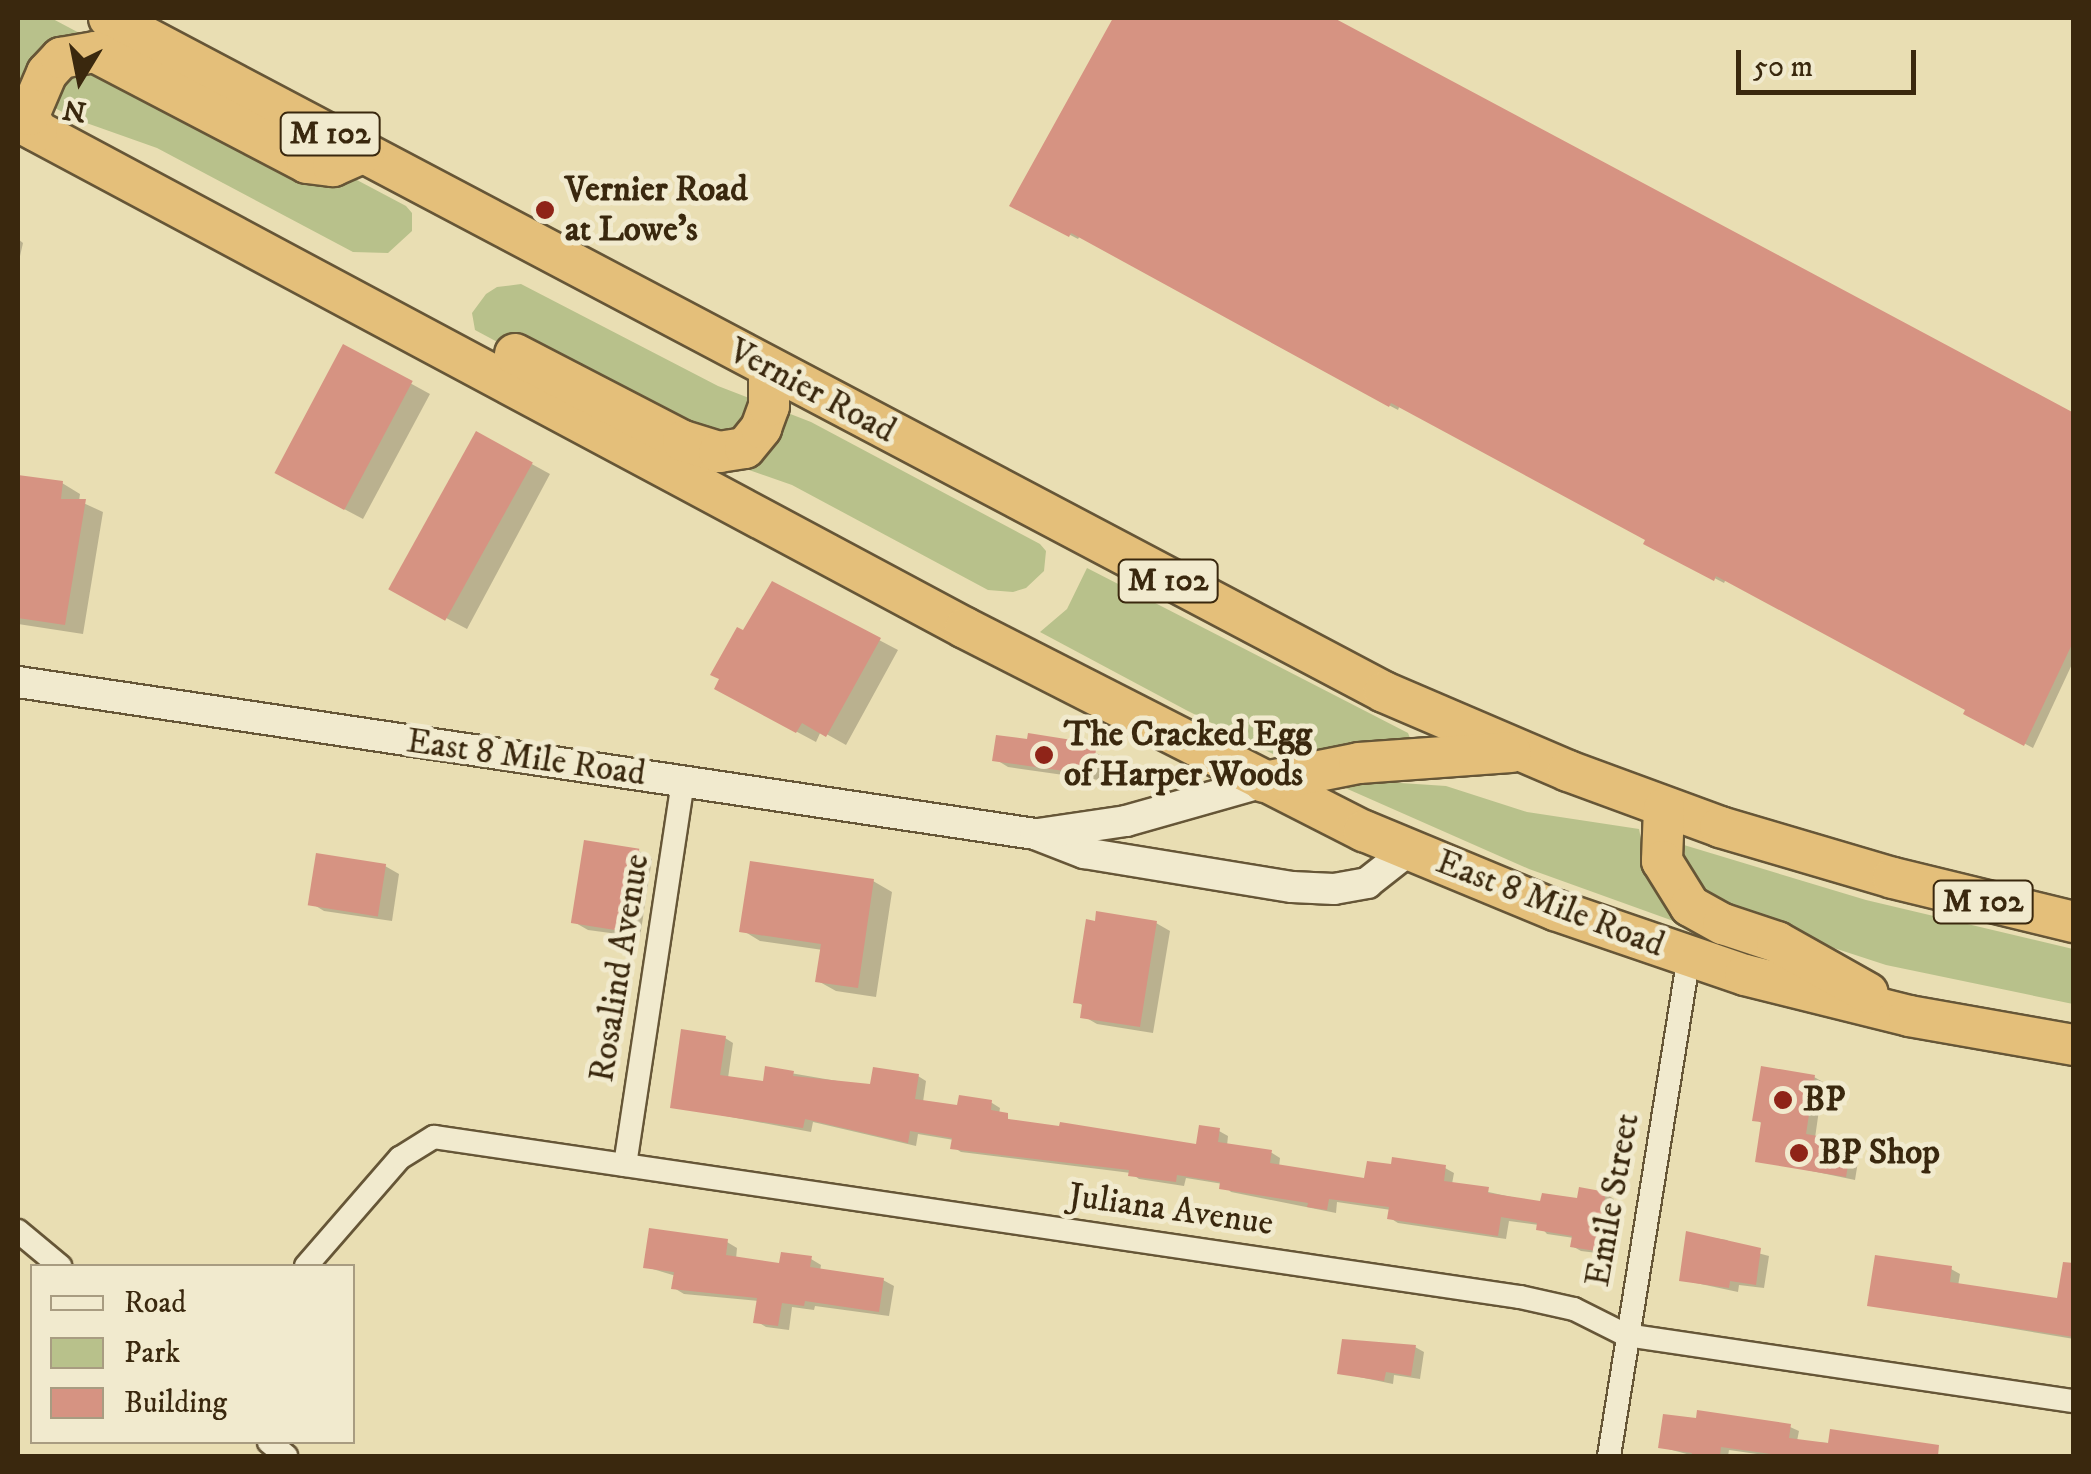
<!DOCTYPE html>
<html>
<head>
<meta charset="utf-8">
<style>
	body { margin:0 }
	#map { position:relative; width:2091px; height:1474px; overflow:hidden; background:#e9deb3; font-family:"IM FELL DW Pica",serif }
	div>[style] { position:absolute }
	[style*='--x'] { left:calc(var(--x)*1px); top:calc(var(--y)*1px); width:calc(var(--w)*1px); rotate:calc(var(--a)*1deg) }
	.green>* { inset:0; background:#b8c18b }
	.shadow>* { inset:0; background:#0003 }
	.building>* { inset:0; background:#d69382; transform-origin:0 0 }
	.roads { filter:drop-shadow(2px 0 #665637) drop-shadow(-2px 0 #665637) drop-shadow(0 2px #665637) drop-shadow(0 -2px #665637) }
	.minor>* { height:22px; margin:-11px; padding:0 11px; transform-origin:11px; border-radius:11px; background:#f1eace }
	.tertiary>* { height:30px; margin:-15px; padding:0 15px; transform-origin:15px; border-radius:15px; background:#f1eace }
	.trunk>* { height:40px; margin:-20px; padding:0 20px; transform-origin:20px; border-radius:20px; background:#e4bf7a }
	.dots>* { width:28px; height:28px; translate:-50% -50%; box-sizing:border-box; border:5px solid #f1eace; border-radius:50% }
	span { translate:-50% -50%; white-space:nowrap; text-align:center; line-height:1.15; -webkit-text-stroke:10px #f1eace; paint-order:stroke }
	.shield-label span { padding:2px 8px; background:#f1eace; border:2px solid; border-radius:8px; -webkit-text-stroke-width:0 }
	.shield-label { font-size:32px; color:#3a280e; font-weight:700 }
	.poi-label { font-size:35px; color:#3a280e; font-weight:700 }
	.left { translate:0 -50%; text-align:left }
	.street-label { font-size:35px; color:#3a280e }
	.frame { position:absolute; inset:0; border:20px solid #3a280e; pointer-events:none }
	.legend { position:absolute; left:30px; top:1264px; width:325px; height:180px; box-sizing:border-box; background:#f1eace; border:2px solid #a89c81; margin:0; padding:12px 18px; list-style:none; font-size:30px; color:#3a280e }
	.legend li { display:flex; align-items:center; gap:20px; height:50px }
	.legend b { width:50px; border:2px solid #a89c81 }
	.north { position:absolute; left:30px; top:30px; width:100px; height:100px; -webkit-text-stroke:8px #f1eace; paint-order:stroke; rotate:190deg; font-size:28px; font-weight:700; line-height:40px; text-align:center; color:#3a280e }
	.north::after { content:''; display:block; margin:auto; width:35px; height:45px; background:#3a280e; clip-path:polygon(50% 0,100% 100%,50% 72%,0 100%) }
	.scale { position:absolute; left:1736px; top:50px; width:180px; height:45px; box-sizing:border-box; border:5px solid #3a280e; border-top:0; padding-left:12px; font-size:30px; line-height:35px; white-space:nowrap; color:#3a280e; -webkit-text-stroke:8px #f1eace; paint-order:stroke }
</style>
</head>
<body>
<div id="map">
	<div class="green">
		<i style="clip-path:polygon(18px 18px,51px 18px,406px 206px,412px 213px,412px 231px,388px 253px,353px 252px,157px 148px,78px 120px,18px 89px)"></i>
		<i style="clip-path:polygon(521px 284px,718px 386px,811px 422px,1040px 544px,1046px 551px,1044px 571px,1026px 588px,1013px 592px,988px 590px,792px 485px,712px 457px,475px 330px,472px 313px,486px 294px,497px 287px)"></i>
		<i style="clip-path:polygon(1087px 568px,1408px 733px,1410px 738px,1285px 760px,1186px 710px,1040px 632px,1067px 609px)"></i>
		<i style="clip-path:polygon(1371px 781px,1446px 786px,1527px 812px,1639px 829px,1643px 849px,1704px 932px,1529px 869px,1343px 787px)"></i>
		<i style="clip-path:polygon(1674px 842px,1866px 900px,2073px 949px,2073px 1004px,1886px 965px,1714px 909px)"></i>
	</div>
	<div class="shadow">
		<i style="clip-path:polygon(1116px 18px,1329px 18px,2074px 415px,2074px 660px,2033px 748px,1967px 713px,1968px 709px,1726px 579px,1724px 583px,1647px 543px,1648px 539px,1400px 405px,1398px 410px,1330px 374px,1080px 236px,1078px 239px,1012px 205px)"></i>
		<i style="clip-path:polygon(18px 239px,23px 243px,18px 265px)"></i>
		<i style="clip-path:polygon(344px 347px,430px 394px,363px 519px,295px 483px)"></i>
		<i style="clip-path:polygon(477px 434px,550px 474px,467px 629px,412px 600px)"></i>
		<i style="clip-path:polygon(18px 478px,62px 483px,80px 494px,79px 501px,103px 512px,83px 634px,18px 624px)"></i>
		<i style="clip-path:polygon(879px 640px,898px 650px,846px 745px,821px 731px,816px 742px,735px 699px)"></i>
		<i style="clip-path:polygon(1071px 742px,1109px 759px,1106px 781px,1008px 767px,995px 759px)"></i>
		<i style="clip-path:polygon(639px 851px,652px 859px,640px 937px,588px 930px,574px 922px)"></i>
		<i style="clip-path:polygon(385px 866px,399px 874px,392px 921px,324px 911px,311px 903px)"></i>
		<i style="clip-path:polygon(873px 881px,892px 892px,876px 997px,836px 991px,818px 981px,823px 950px,760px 941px,742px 930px)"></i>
		<i style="clip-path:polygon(1156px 923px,1170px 931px,1153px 1033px,1097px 1024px,1083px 1016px,1085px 1007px,1076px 1001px)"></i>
		<i style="clip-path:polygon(725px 1038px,733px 1043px,728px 1078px,765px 1084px,767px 1069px,872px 1087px,918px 1076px,926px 1081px,923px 1102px,959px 1107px,992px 1103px,1000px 1108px,999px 1114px,1016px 1123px,1198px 1147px,1219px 1131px,1228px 1136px,1227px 1146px,1272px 1153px,1280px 1158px,1279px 1167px,1366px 1181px,1445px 1168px,1454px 1173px,1452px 1184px,1543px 1204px,1606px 1194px,1614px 1199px,1605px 1254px,1581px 1251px,1572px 1246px,1574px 1238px,1547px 1234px,1539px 1225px,1509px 1221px,1506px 1239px,1398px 1223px,1390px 1218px,1391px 1210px,1337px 1202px,1336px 1213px,1231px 1192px,1223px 1184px,1186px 1178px,1184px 1186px,1139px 1179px,1131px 1173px,961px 1152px,953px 1147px,954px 1140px,918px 1134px,916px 1146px,813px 1122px,811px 1132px,673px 1106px)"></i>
		<i style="clip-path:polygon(1814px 1077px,1823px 1082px,1815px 1138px,1860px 1149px,1855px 1180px,1758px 1160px,1763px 1124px,1755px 1119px)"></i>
		<i style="clip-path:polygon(1688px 1234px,1727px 1240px,1735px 1247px,1769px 1256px,1764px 1288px,1739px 1285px,1738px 1292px,1682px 1280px)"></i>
		<i style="clip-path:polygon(727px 1242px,737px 1248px,736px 1259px,781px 1266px,811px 1259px,821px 1265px,820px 1271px,883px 1280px,894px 1286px,889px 1316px,815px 1306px,814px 1310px,792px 1307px,789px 1330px,766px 1327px,756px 1321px,759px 1301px,684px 1294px,674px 1288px,676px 1276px,646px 1267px)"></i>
		<i style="clip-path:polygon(1951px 1269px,1960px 1274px,1958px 1286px,2059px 1301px,2074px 1293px,2074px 1339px,1870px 1305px)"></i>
		<i style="clip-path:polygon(1415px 1347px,1424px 1352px,1420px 1379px,1394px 1375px,1393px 1384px,1340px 1373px)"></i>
		<i style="clip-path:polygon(1790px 1427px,1799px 1431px,1797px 1441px,1923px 1449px,1922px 1456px,1771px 1456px,1729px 1450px,1728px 1456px,1694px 1456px,1661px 1447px)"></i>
	</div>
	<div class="building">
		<i style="clip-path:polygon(1113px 18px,1334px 18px,2074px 413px,2074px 640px,2024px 746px,1963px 714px,1965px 710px,1716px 576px,1714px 581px,1643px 544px,1645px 540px,1391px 403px,1389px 407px,1071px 233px,1069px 237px,1009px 206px)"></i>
		<i style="left:343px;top:344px;width:79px;height:146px;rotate:28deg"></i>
		<i style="left:476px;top:431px;width:65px;height:181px;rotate:29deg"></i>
		<i style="clip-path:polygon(18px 475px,63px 481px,61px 499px,86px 499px,65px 625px,18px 618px)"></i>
		<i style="clip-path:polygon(772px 581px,881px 638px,826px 737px,802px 723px,796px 733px,714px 689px,719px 679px,710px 675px,737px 627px,743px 630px)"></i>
		<i style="clip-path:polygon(1028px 733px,1072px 740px,1071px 745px,1096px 749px,1093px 775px,992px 761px,996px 735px,1027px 739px)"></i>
		<i style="left:584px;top:840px;width:56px;height:84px;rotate:9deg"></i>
		<i style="left:316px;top:853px;width:71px;height:53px;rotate:9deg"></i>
		<i style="clip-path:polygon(750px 861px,874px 879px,858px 988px,815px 982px,821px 944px,739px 932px)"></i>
		<i style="clip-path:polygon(1096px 911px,1157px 921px,1140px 1027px,1080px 1018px,1082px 1004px,1073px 1003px,1086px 919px,1095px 921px)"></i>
		<i style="clip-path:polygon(681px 1029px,726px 1036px,720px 1075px,763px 1081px,765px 1066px,794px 1071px,793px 1076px,870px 1084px,873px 1067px,919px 1074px,915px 1099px,957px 1105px,959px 1095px,992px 1100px,991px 1110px,1008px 1113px,1008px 1119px,1059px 1126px,1060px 1122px,1196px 1144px,1199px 1125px,1220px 1128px,1218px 1142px,1272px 1150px,1270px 1163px,1364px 1178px,1367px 1161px,1391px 1164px,1392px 1157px,1446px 1165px,1444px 1181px,1489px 1187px,1488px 1193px,1540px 1201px,1542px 1193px,1577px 1198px,1579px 1187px,1606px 1192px,1596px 1251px,1570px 1247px,1572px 1236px,1536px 1230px,1537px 1223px,1501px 1217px,1498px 1236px,1387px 1219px,1389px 1207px,1329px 1199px,1327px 1210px,1307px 1207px,1308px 1203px,1219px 1189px,1220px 1182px,1177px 1175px,1176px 1182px,1128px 1176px,1129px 1170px,950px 1149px,952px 1138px,910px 1131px,908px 1143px,805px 1119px,803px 1128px,670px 1108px)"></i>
		<i style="clip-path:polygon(1761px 1066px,1815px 1075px,1806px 1134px,1852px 1142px,1846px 1177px,1755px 1162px,1761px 1122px,1752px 1121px)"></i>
		<i style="clip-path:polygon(649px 1228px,728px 1239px,726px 1255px,779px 1263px,781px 1252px,812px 1256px,810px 1267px,884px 1278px,879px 1312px,805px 1301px,804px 1306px,782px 1303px,778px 1326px,753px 1323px,757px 1298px,671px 1289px,674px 1272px,643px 1268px)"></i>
		<i style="clip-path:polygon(1686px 1231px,1761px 1248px,1756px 1285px,1730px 1281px,1729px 1288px,1679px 1281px)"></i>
		<i style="clip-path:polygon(1875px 1255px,1952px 1266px,1950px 1282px,2057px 1298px,2063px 1262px,2074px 1263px,2074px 1337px,1867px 1306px)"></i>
		<i style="clip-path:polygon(1342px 1339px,1416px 1345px,1411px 1376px,1386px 1372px,1384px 1381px,1337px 1374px)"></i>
		<i style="clip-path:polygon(1697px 1410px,1791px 1424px,1789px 1438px,1828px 1443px,1830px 1429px,1939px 1445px,1938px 1456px,1785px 1456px,1721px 1447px,1720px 1456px,1691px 1456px,1692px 1453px,1658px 1448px,1663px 1414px,1696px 1418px)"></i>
	</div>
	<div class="roads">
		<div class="minor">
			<i style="--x:625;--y:1165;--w:387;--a:-81.4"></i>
			<i style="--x:18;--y:1231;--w:55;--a:39.8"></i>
			<i style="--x:306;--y:1266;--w:143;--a:-49"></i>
			<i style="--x:400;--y:1158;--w:40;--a:-32"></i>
			<i style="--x:434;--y:1137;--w:1098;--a:8.38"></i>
			<i style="--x:1520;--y:1297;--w:55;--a:12.5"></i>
			<i style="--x:1574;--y:1309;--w:58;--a:26.6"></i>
			<i style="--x:1626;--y:1335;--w:453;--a:8.4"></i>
			<i style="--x:269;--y:1442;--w:22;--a:39"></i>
			<i style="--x:1609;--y:1456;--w:506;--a:-80.91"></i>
		</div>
		<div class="tertiary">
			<i style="--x:18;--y:682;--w:1028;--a:8.5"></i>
			<i style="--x:1035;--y:834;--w:53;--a:21.2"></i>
			<i style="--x:1084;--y:853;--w:211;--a:9.3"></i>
			<i style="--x:1292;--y:887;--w:42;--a:2.7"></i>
			<i style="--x:1334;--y:889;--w:34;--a:-10"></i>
			<i style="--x:1367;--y:883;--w:53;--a:-38.2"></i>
			<i style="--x:1038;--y:834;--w:89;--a:-8.4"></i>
			<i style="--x:1126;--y:821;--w:143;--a:-15.8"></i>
		</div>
		<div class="trunk">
			<i style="--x:109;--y:18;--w:1442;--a:27.86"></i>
			<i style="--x:1384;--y:692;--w:200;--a:23.2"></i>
			<i style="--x:1568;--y:771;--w:162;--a:20.2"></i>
			<i style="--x:1720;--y:827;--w:180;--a:16.4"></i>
			<i style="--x:1893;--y:878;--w:186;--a:13.7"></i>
			<i style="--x:18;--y:121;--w:1074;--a:28.16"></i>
			<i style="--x:965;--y:628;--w:448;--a:27"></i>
			<i style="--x:1364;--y:831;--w:207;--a:22.5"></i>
			<i style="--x:1555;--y:910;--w:201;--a:18.9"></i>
			<i style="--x:1745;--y:975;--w:169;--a:14"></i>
			<i style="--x:1909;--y:1016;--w:168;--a:10"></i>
			<i style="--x:37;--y:131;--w:18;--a:-117"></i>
			<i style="--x:29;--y:115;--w:46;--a:-66.8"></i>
			<i style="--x:47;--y:73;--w:21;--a:-47"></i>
			<i style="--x:61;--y:58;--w:35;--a:-10"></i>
			<i style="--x:95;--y:52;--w:239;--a:27.6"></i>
			<i style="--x:307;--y:163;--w:26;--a:7"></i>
			<i style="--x:333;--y:166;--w:34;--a:-24"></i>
			<i style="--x:515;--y:354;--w:189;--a:27.4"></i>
			<i style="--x:683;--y:441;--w:38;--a:17"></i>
			<i style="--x:719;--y:452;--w:26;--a:-9"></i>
			<i style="--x:745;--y:448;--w:26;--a:-51"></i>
			<i style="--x:761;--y:428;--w:23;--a:-70"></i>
			<i style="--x:769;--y:406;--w:38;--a:-90"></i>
			<i style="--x:1264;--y:782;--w:97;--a:-11.3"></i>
			<i style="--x:1359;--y:763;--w:152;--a:-4.1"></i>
			<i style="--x:1664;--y:808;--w:53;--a:92.2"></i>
			<i style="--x:1662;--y:861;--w:53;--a:58.1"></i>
			<i style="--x:1690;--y:906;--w:38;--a:29"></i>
			<i style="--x:1723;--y:924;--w:57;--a:18.4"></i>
			<i style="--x:1777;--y:942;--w:104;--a:29.3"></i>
		</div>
	</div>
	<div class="dots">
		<i style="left:545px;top:210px;background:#8f2418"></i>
		<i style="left:1044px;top:755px;background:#8f2418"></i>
		<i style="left:1783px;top:1100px;background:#8f2418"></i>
		<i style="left:1799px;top:1153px;background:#8f2418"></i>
	</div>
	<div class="shield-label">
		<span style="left:330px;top:134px">M 102</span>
		<span style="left:1168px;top:581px">M 102</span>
		<span style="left:1983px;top:902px">M 102</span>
	</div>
	<div class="poi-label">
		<span class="left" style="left:565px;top:210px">Vernier Road<br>at Lowe's</span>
		<span class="left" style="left:1064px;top:755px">The Cracked Egg<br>of Harper Woods</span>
		<span class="left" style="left:1803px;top:1100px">BP</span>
		<span class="left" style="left:1819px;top:1153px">BP Shop</span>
	</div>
	<div class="street-label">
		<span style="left:812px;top:391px;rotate:28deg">Vernier Road</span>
		<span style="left:526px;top:758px;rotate:8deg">East 8 Mile Road</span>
		<span style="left:1550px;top:904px;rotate:21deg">East 8 Mile Road</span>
		<span style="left:620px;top:968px;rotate:-81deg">Rosalind Avenue</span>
		<span style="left:1613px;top:1200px;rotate:-80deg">Emile Street</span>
		<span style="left:1171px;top:1210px;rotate:8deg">Juliana Avenue</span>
	</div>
	<div class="frame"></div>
	<ul class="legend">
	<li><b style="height:12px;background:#f1eace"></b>Road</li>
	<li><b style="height:28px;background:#b8c18b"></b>Park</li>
	<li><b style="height:28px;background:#d69382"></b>Building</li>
	</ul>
	<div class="north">N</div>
	<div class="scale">50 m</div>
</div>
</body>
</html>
